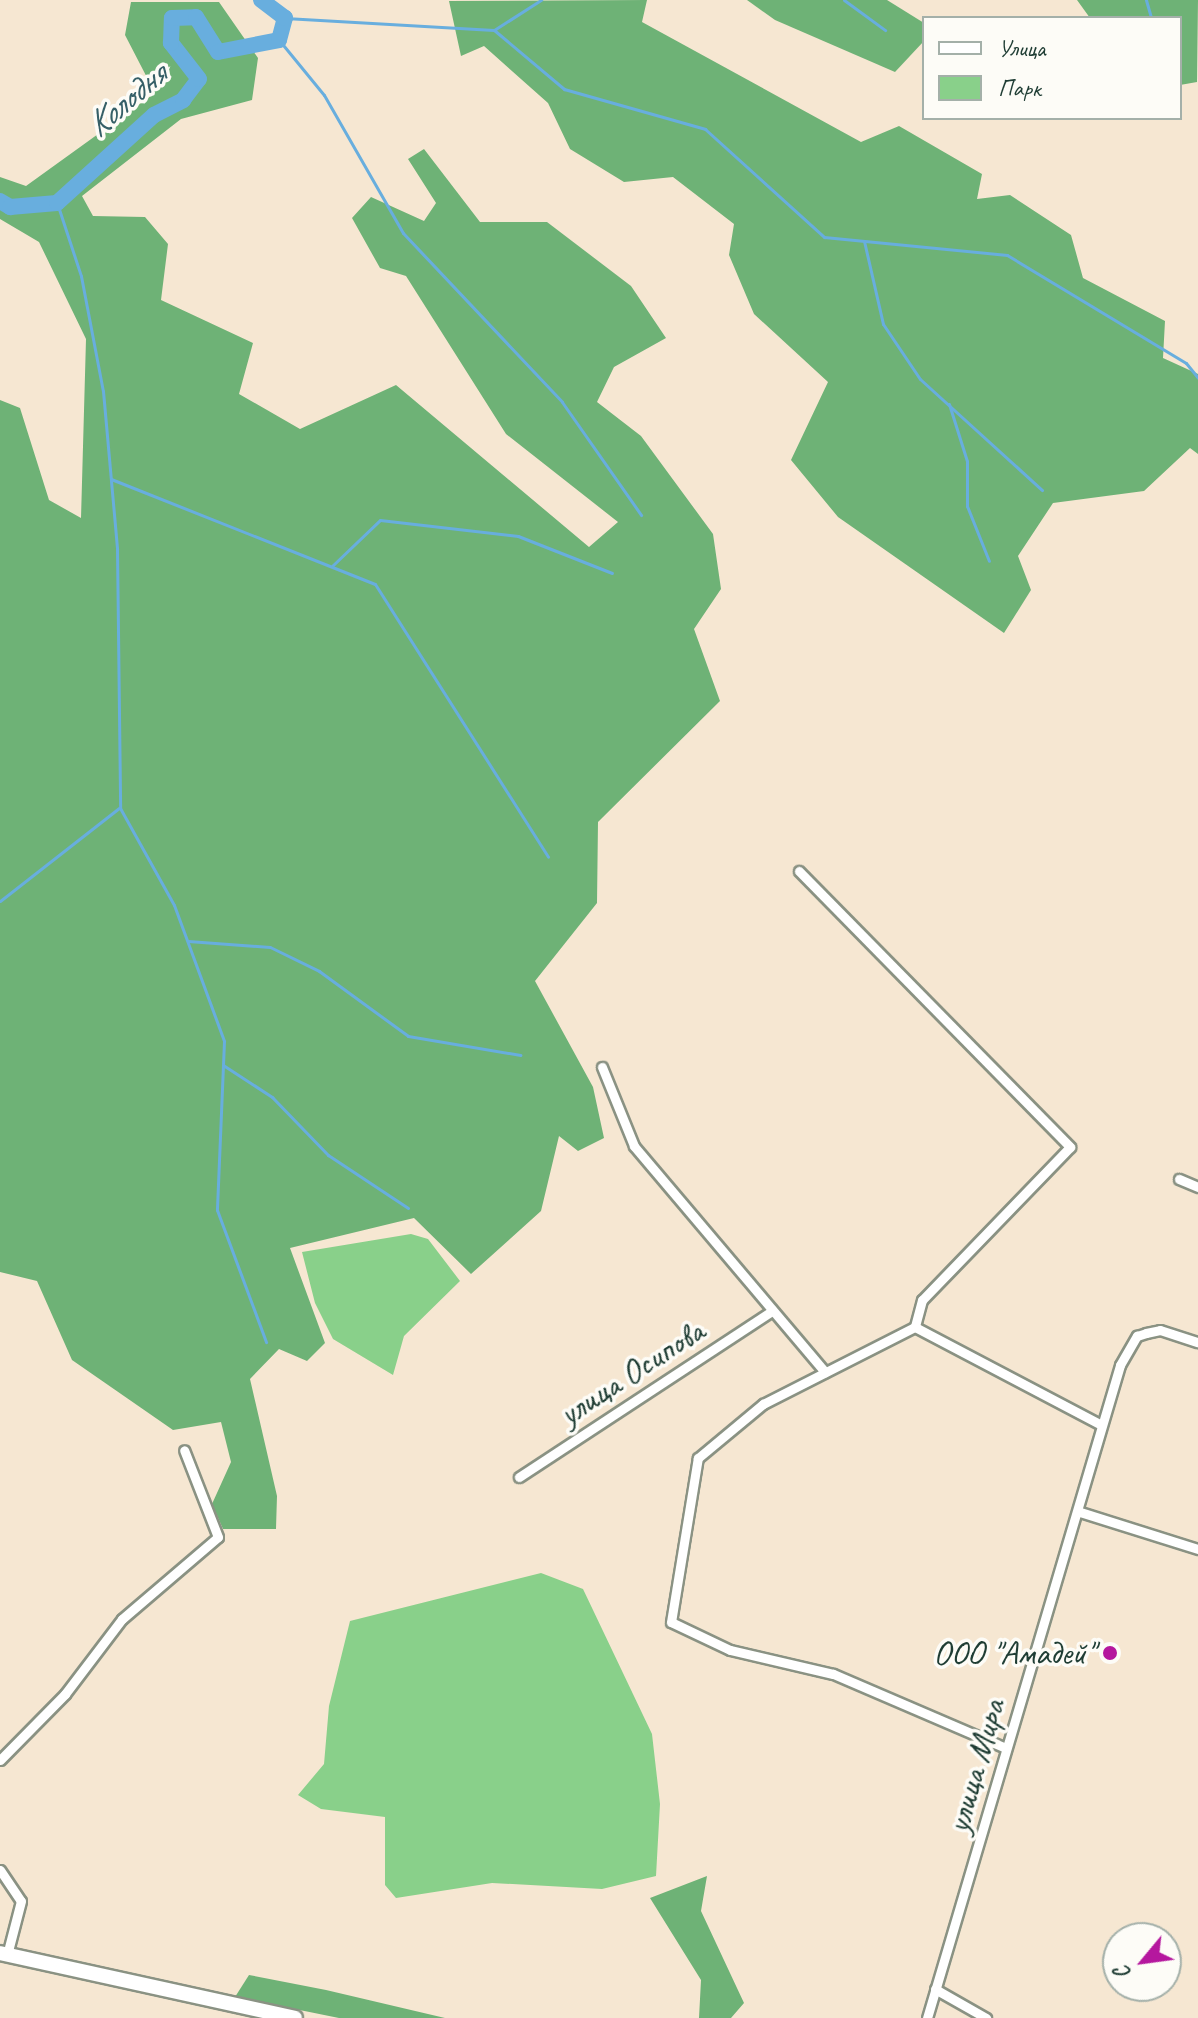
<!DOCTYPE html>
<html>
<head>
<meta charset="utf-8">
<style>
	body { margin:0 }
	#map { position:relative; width:1198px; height:2018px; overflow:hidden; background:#f6e7d2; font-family:Caveat,sans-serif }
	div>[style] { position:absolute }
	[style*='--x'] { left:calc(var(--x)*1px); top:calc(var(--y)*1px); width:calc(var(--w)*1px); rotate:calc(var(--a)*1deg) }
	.green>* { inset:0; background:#89d08a }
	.forest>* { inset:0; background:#6eb276 }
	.stream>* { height:3px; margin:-1.5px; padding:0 1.5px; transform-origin:1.5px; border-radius:1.5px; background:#68aede }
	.river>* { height:16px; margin:-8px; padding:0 8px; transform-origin:8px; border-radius:8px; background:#68aede }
	.roads { filter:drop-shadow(2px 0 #8a9283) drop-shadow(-2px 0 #8a9283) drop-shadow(0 2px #8a9283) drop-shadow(0 -2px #8a9283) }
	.minor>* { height:9px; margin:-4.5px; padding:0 4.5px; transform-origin:4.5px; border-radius:4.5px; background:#fff }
	.primary>* { height:14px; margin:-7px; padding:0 7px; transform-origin:7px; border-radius:7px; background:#fff }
	.dots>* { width:22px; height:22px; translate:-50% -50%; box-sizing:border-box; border:4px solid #fdfcf7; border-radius:50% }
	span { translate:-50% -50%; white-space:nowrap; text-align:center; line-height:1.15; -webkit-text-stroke:7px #fdfcf7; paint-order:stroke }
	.street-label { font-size:34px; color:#1f3d34 }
	.poi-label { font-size:34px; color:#1f3d34 }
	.right { translate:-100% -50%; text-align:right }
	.water-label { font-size:36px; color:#355f67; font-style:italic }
	.legend { position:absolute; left:922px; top:16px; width:260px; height:104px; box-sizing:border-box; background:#fdfcf7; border:2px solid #a4b0a9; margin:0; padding:10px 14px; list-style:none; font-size:24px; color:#1f3d34 }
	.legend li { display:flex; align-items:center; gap:16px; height:40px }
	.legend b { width:40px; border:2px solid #a4b0a9 }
	.north { position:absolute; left:1102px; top:1922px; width:80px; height:80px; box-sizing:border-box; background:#fdfcf7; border:2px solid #a4b0a9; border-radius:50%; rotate:241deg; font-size:22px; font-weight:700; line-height:32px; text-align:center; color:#1f3d34 }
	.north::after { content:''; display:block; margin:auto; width:28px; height:36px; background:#b5179e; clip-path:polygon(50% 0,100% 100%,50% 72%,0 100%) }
</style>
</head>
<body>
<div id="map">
	<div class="green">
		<i style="clip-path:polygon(411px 1234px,428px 1239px,460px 1281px,404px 1336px,393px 1375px,333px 1339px,315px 1303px,302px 1252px)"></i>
		<i style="clip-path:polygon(541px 1573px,583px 1589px,652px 1734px,660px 1804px,656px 1876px,602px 1889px,492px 1883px,396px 1898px,385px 1885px,385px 1817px,321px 1809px,298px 1795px,324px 1764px,329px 1706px,350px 1621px)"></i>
	</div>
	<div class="forest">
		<i style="clip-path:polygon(647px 0,642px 22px,861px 142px,899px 126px,982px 174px,977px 199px,1010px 195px,1071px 235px,1083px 278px,1165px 321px,1163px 358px,1198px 374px,1198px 454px,1190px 448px,1144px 491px,1053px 503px,1018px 556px,1031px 590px,1004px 633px,838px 517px,791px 460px,828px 382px,754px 314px,729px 255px,734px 224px,673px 177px,624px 182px,570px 149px,548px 103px,484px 46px,461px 56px,449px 1px)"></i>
		<i style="clip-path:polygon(747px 0,887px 0,924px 23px,924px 41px,895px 72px,775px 20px)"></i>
		<i style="clip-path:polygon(1077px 0,1198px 0,1197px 82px,1180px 85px,1180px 18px,1090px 18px)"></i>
		<i style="clip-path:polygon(131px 2px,219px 2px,258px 58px,252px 100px,181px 119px,82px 196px,93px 216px,145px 217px,168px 244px,161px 300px,253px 343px,239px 394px,300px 429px,396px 385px,589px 547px,618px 522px,506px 434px,406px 276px,380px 268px,352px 218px,371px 197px,424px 221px,436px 203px,408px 159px,424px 149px,480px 222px,547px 222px,631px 286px,666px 338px,614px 367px,597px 402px,641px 436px,713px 534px,721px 589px,694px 629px,720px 701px,598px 822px,597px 903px,535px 981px,593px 1087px,604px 1138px,578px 1151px,559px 1136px,541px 1211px,471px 1274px,414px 1218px,290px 1248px,325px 1343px,307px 1361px,279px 1349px,250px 1379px,277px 1496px,276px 1529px,223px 1529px,212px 1504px,231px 1462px,221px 1422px,173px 1430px,72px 1360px,37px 1281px,0 1272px,0 400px,20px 408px,49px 500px,81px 518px,86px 339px,39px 242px,0 219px,0 177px,26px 186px,155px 93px,125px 35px)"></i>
		<i style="clip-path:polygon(707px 1876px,701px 1911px,744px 2003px,731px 2018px,699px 2018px,701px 1980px,650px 1898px)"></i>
		<i style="clip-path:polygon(249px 1975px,326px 1990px,445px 2018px,339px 2018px,235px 1997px)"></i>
	</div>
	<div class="stream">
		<i style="--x:844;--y:0;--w:51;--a:36.2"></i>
		<i style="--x:1146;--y:0;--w:19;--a:74"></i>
		<i style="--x:285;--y:18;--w:209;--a:3.3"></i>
		<i style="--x:494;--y:30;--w:92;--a:40.1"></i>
		<i style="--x:564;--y:89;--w:147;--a:15.8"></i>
		<i style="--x:705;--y:129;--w:161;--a:42.2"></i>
		<i style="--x:824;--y:237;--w:184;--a:5.6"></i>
		<i style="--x:1007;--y:255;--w:209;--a:31.1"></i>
		<i style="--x:1186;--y:363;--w:19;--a:51"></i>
		<i style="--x:494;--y:30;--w:56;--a:-32.6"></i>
		<i style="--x:279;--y:40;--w:71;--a:50.7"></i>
		<i style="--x:324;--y:95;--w:159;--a:60.2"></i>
		<i style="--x:403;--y:233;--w:232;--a:46.7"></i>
		<i style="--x:562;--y:402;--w:138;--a:55"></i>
		<i style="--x:57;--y:203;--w:77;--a:71.8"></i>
		<i style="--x:81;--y:276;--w:117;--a:79.2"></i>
		<i style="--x:103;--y:391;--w:159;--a:84.9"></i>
		<i style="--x:117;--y:549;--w:259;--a:89.3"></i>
		<i style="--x:120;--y:808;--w:111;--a:60.9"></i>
		<i style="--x:174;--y:905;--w:145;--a:69.8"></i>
		<i style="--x:224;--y:1041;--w:169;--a:92.4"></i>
		<i style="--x:217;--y:1210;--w:141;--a:69.6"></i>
		<i style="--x:864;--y:241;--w:85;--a:77.1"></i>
		<i style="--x:883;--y:324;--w:66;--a:56.1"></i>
		<i style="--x:920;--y:379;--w:165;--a:42.3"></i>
		<i style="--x:949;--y:404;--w:60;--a:72.5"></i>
		<i style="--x:967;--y:461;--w:45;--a:90"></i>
		<i style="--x:967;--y:506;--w:59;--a:68.2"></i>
		<i style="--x:111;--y:479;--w:284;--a:21.7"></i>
		<i style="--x:375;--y:584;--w:323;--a:57.6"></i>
		<i style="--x:332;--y:566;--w:66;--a:-43.8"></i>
		<i style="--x:380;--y:520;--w:139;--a:6.6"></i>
		<i style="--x:518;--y:536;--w:101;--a:21.5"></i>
		<i style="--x:0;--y:901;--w:151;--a:-38"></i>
		<i style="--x:188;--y:941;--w:82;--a:4.2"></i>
		<i style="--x:270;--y:947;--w:55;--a:26.1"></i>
		<i style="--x:319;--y:971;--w:110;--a:36.1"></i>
		<i style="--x:408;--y:1036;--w:114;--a:9.6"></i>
		<i style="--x:223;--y:1065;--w:59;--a:33.1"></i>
		<i style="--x:272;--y:1097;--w:81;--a:46"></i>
		<i style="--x:328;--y:1155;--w:96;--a:33.5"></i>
	</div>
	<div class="river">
		<i style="--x:0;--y:201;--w:12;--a:31"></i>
		<i style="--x:10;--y:207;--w:47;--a:-4.9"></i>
		<i style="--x:57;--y:203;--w:131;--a:-42.2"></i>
		<i style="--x:154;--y:115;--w:33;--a:-27"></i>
		<i style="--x:183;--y:100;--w:26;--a:-53"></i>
		<i style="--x:199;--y:79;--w:46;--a:-127.9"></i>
		<i style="--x:171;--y:43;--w:25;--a:-88"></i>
		<i style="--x:172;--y:18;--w:24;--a:-2"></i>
		<i style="--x:196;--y:17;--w:41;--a:57.8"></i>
		<i style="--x:218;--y:52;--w:62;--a:-11.1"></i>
		<i style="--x:279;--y:40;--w:23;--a:-75"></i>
		<i style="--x:285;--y:18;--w:30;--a:-143"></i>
	</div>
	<div class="roads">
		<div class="minor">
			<i style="--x:799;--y:871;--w:387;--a:45.5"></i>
			<i style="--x:1070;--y:1147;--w:213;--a:134"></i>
			<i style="--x:922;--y:1300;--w:28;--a:105"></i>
			<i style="--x:602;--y:1067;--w:85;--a:67.9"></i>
			<i style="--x:634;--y:1146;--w:296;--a:49.8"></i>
			<i style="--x:1179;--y:1179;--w:21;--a:23"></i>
			<i style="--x:519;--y:1477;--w:303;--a:-33.3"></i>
			<i style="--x:1080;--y:1512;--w:124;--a:17.4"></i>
			<i style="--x:1006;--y:1748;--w:188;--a:-156.8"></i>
			<i style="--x:833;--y:1674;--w:106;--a:-166.9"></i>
			<i style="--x:730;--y:1650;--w:65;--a:-154.6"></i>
			<i style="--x:671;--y:1622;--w:166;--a:-80.7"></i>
			<i style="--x:698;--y:1458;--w:85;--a:-39.7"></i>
			<i style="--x:763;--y:1404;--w:170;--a:-26.9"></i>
			<i style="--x:915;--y:1327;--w:209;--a:27.7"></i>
			<i style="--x:0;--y:1760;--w:93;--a:-45.4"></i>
			<i style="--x:65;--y:1694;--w:94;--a:-52.8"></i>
			<i style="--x:122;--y:1619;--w:126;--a:-40.5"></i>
			<i style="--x:218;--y:1537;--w:93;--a:-111.3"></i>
			<i style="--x:0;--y:1870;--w:37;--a:56"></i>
			<i style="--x:21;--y:1901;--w:56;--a:104.5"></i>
			<i style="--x:935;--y:1989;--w:59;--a:29.6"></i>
			<i style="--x:927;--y:2018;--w:681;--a:-73.53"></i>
			<i style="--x:1120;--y:1365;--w:34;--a:-60"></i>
			<i style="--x:1137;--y:1336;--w:9;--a:-18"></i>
			<i style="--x:1146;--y:1333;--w:14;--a:-12"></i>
			<i style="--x:1160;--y:1330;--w:40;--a:18"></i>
		</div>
		<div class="primary">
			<i style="--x:0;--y:1953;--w:302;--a:12.4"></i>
		</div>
	</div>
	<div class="dots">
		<i style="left:1110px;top:1653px;background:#b5179e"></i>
	</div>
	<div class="street-label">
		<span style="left:631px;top:1372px;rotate:-33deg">улица Осипова</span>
		<span style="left:975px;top:1766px;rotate:-74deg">улица Мира</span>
	</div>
	<div class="poi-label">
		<span class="right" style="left:1094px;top:1653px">ООО "Амадей"</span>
	</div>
	<div class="water-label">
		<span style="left:126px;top:100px;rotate:-40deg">Колодня</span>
	</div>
	<ul class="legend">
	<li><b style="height:10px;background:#fff"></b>Улица</li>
	<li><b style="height:22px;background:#89d08a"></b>Парк</li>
	</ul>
	<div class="north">С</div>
</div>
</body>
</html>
